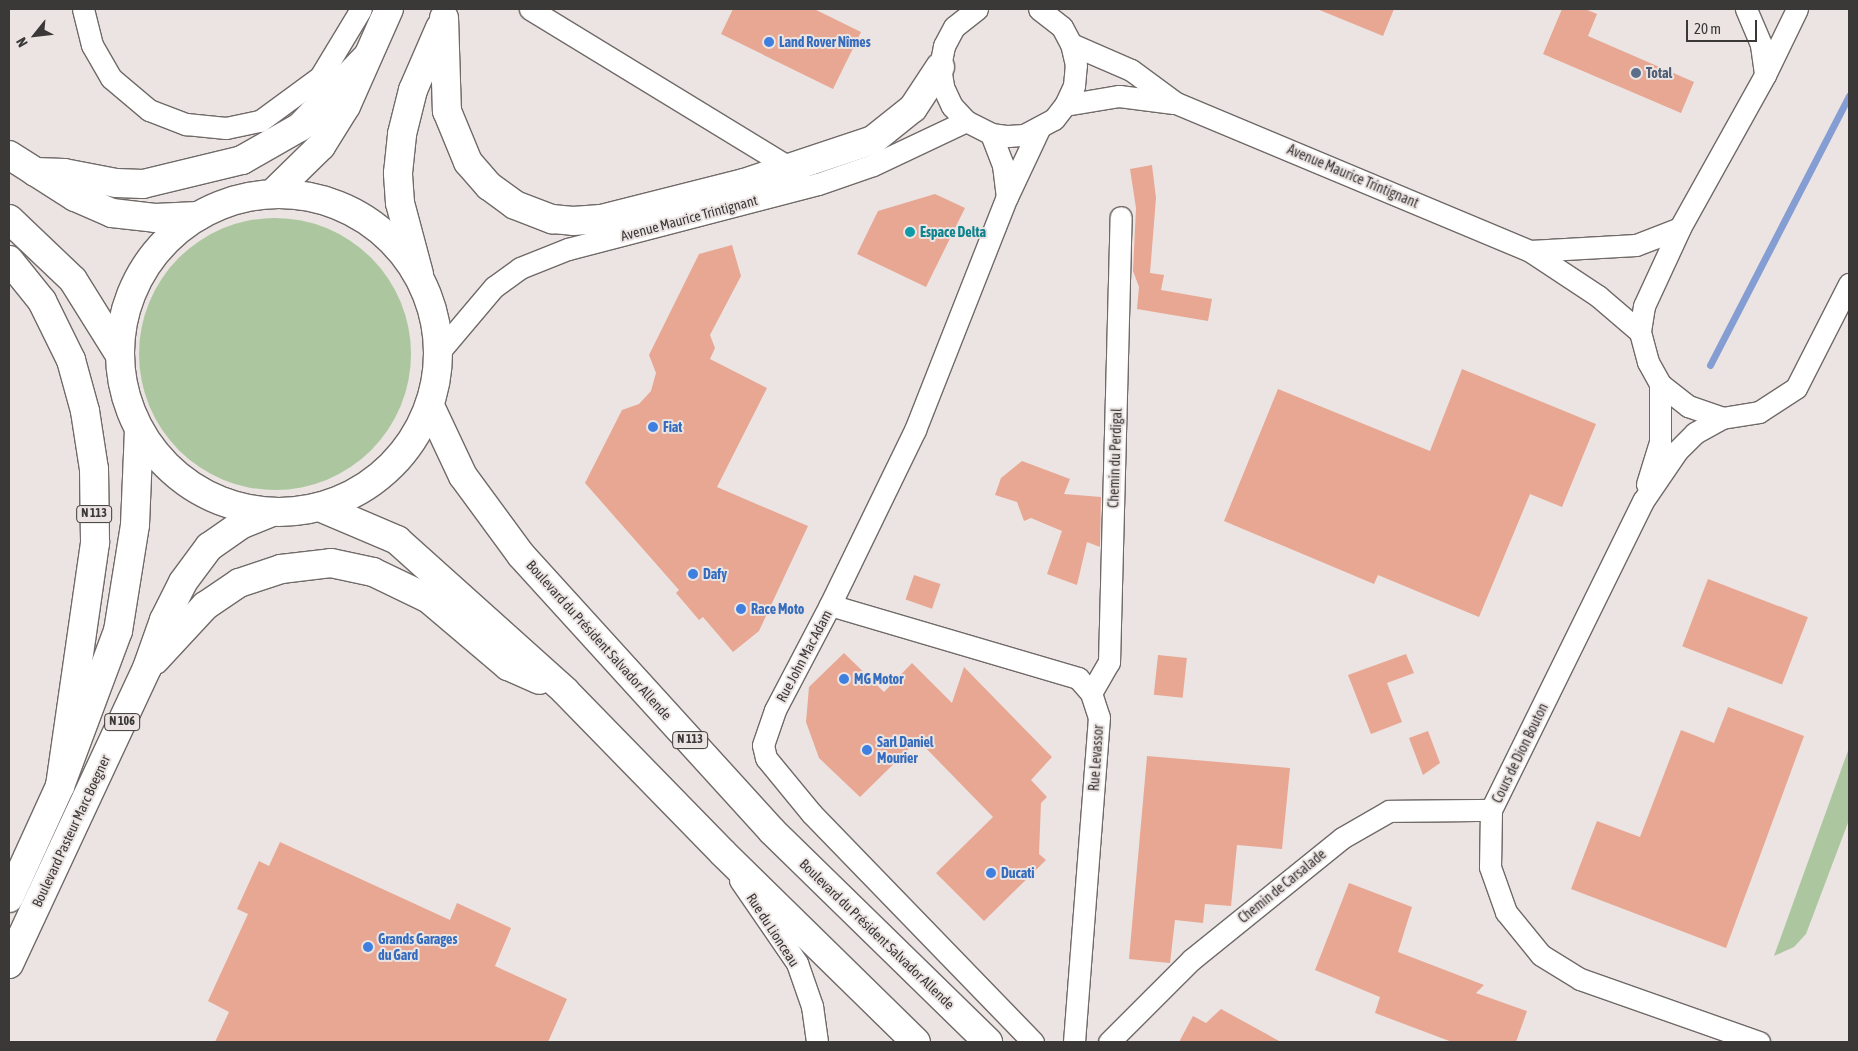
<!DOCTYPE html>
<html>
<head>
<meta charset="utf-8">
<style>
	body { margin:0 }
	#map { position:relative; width:1858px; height:1051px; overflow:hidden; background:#ebe4e2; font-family:"Asap Condensed",sans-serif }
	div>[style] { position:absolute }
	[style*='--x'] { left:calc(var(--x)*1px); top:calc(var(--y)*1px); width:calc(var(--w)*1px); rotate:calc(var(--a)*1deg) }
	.green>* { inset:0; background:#acc79f }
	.round { border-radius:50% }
	.stream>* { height:7px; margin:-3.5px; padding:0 3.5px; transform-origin:3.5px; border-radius:3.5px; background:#849dd2 }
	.building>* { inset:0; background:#e8a792; transform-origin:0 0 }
	.roads { filter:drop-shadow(1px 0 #706a68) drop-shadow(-1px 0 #706a68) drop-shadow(0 1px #706a68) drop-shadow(0 -1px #706a68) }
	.minor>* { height:21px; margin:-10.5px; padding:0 10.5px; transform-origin:10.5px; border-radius:10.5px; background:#fff }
	.primary>* { height:28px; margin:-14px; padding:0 14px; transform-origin:14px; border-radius:14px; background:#fff }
	.primary>.ring { margin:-14px; padding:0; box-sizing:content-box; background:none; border:28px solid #fff; border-radius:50% }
	.motorway>* { height:28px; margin:-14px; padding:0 14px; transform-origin:14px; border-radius:14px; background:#fff }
	.dots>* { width:14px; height:14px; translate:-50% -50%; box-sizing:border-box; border:2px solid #ebe4e2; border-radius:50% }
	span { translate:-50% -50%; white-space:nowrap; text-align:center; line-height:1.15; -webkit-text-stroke:4px #ebe4e2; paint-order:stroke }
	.shield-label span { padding:1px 4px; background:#ebe4e2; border:1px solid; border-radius:4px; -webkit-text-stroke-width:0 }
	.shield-label { font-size:12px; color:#3b3938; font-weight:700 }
	.shop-label { font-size:14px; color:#366cbe; font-weight:700 }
	.left { translate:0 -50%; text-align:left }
	.service-label { font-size:14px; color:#4e5e75; font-weight:700 }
	.street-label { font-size:14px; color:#3b3938 }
	.culture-label { font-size:14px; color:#0d838f; font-weight:700 }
	.frame { position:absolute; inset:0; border:10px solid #3b3938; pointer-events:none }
	.north { position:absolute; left:10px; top:10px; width:50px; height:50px; -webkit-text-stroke:4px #ebe4e2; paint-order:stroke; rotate:241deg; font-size:14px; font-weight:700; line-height:20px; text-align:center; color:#3b3938 }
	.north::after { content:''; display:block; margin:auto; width:18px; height:22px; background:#3b3938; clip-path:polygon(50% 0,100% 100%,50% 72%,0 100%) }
	.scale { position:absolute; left:1686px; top:20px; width:71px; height:22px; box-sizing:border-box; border:2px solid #3b3938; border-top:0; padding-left:6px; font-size:15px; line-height:18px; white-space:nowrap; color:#3b3938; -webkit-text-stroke:4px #ebe4e2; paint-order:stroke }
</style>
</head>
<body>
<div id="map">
	<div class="green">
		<i class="round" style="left:139px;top:218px;width:272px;height:272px"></i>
		<i style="clip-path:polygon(1849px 748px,1849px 820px,1806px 934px,1794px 947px,1774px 956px)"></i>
	</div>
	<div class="stream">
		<i style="--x:1710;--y:365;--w:303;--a:-62.7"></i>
	</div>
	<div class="building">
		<i style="clip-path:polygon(733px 9px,814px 9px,861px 32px,833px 89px,721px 34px)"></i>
		<i style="clip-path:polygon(1317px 9px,1394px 9px,1383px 36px)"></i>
		<i style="clip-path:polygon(1562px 9px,1585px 9px,1597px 14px,1588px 36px,1694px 82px,1681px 113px,1543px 54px)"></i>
		<i style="clip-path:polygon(1152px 165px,1156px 198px,1150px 273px,1164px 275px,1161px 290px,1212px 299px,1208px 321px,1137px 309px,1139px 287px,1133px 271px,1136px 208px,1130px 169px)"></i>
		<i style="clip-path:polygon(935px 194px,965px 208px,926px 287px,857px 254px,878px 211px)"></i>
		<i style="clip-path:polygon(732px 245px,741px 276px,710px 335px,715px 348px,710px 359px,767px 388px,717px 487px,808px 526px,759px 631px,733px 652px,703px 617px,699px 620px,676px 593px,679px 590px,585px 483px,622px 410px,639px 404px,651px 391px,656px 373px,649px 355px,699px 254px)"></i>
		<i style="clip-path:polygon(1462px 369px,1596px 424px,1562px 507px,1530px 494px,1479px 617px,1378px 575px,1374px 584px,1224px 521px,1278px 389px,1430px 451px)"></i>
		<i style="clip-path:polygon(1022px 461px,1070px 479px,1064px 494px,1101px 497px,1100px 547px,1087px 542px,1077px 585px,1047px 574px,1062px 531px,1031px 518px,1024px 521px,1017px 502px,995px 495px,1001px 478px)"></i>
		<i style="left:914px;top:575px;width:28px;height:26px;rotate:19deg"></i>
		<i style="left:1708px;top:579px;width:107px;height:72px;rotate:21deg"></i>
		<i style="clip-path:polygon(844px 653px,884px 692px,912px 663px,952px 703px,964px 667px,1052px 757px,1031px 780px,1047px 797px,1041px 803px,1039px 854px,1046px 860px,984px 921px,936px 873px,993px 817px,918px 740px,860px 797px,819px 758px,806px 722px,809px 687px)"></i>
		<i style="clip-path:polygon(1406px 654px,1414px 673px,1387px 683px,1402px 722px,1371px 734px,1348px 675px)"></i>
		<i style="left:1158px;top:655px;width:29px;height:40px;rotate:6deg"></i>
		<i style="clip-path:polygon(1728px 707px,1804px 736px,1726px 948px,1571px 889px,1597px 821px,1640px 837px,1681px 730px,1714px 743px)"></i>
		<i style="clip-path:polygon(1428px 731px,1440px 763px,1423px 775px,1409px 738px)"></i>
		<i style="clip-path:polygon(1147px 756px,1290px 768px,1282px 849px,1237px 845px,1231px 906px,1205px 904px,1203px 923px,1175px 920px,1170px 963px,1129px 959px)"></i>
		<i style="clip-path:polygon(280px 842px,450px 920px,457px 903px,511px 928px,495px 966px,567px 999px,548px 1042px,215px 1042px,229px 1012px,208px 1001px,248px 914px,237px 909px,259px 861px,269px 866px)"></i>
		<i style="clip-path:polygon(1349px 883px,1412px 907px,1398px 952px,1484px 985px,1476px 993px,1527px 1011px,1516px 1042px,1452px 1042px,1375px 1013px,1380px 997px,1315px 970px)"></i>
		<i style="clip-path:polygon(1221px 1009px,1281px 1042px,1179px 1042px,1193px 1016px,1206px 1023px)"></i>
	</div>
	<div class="roads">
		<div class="minor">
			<i style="--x:83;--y:9;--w:37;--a:76"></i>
			<i style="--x:92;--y:45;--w:38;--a:60"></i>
			<i style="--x:111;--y:78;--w:50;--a:40.1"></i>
			<i style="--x:149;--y:110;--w:40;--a:21"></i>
			<i style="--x:186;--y:124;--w:40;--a:5.7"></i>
			<i style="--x:226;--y:128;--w:35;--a:-12"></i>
			<i style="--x:260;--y:121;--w:74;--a:-36.3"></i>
			<i style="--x:320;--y:77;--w:79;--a:-58.9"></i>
			<i style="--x:530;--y:9;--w:315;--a:31.4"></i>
			<i style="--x:977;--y:9;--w:29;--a:142"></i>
			<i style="--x:954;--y:27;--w:21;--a:118"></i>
			<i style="--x:944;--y:46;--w:21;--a:101"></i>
			<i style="--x:940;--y:67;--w:20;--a:81"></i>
			<i style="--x:943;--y:87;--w:21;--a:65"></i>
			<i style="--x:952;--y:106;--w:21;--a:47"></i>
			<i style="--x:966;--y:121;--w:28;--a:27"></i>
			<i style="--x:991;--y:134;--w:17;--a:7"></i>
			<i style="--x:1008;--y:136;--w:16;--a:-4"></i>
			<i style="--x:1024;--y:135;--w:34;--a:-28"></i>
			<i style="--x:1054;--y:119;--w:18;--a:-52"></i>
			<i style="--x:1065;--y:105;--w:21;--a:-65"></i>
			<i style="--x:1074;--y:86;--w:21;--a:-85"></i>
			<i style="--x:1076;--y:65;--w:22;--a:-103"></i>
			<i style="--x:1071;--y:44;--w:19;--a:-118"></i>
			<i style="--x:1062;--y:27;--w:29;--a:-142"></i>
			<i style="--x:1746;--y:9;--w:39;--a:67"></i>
			<i style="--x:1761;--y:45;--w:30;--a:82"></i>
			<i style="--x:1797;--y:9;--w:73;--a:115.9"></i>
			<i style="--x:1765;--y:75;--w:175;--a:119.1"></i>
			<i style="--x:1680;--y:228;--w:86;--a:114.8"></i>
			<i style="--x:1644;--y:306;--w:26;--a:99"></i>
			<i style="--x:1640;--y:332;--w:31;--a:75"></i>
			<i style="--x:1648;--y:362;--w:25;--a:61"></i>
			<i style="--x:1660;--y:384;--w:36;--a:38"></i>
			<i style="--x:1688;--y:406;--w:36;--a:19"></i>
			<i style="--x:1722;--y:418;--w:37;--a:-9"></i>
			<i style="--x:1759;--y:412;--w:44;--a:-33"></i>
			<i style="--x:1796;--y:388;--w:117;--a:-63"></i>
			<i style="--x:1071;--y:44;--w:65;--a:23.4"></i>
			<i style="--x:1131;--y:70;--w:56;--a:36.3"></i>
			<i style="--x:1176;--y:103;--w:384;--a:22.7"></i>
			<i style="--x:1530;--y:251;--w:82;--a:33.5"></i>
			<i style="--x:1598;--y:296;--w:55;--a:40.6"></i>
			<i style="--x:1065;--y:105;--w:55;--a:-9.5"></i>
			<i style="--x:1119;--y:96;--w:55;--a:7.3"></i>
			<i style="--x:991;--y:134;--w:33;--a:69"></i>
			<i style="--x:1003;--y:165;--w:32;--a:83"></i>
			<i style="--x:1530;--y:251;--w:106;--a:-3.2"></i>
			<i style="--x:1636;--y:245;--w:47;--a:-21.1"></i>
			<i style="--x:439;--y:352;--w:85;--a:-49.8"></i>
			<i style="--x:494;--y:287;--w:32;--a:-36"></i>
			<i style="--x:520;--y:268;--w:52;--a:-21.6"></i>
			<i style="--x:568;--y:249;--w:258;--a:-14.6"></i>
			<i style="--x:818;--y:184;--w:58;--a:-19.1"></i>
			<i style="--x:873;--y:165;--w:103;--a:-25.3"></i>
			<i style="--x:1722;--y:418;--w:31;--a:151"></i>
			<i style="--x:1695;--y:433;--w:25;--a:135"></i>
			<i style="--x:1677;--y:451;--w:60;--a:124.2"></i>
			<i style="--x:1643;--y:501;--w:344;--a:116.2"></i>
			<i style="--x:1491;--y:810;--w:57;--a:91"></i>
			<i style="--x:1490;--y:867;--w:48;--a:70.4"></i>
			<i style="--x:1506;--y:912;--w:55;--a:50.9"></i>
			<i style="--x:1541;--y:955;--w:46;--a:31.6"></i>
			<i style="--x:1580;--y:979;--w:190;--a:19.4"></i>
			<i style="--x:1647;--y:484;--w:44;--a:-72.8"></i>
			<i style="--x:1660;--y:442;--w:58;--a:-90"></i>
			<i style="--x:830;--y:605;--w:259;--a:16.4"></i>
			<i style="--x:1078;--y:678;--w:20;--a:49"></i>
			<i style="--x:1091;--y:693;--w:25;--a:72"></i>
			<i style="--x:1099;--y:717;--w:326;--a:94.4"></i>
			<i style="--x:1091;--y:693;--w:36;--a:-60"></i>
			<i style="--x:1109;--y:662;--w:445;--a:-88.5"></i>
			<i style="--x:740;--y:880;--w:101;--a:55.5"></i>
			<i style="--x:797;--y:963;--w:46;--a:70.8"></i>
			<i style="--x:812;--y:1006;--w:36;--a:82"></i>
			<i style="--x:1033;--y:1042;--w:318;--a:-134.1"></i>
			<i style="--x:812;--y:814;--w:72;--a:-129.4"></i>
			<i style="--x:766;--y:758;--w:13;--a:-103"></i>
			<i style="--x:763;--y:745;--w:37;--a:-71"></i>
			<i style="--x:775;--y:710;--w:119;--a:-62.4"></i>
			<i style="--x:830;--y:605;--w:195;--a:-64.1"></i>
			<i style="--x:915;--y:430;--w:251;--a:-68.5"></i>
			<i style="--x:1007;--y:197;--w:75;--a:-64.8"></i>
			<i style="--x:1109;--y:1042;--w:116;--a:-45"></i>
			<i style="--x:1191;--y:960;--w:194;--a:-38.9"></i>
			<i style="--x:1342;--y:838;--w:54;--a:-29.9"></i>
			<i style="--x:1389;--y:811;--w:102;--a:-0.6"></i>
		</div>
		<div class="primary">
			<i style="--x:9;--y:155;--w:78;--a:32.5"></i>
			<i style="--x:75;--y:197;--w:40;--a:23.4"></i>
			<i style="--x:112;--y:213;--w:43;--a:6.6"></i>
			<i style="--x:155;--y:218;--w:43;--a:-2.7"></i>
			<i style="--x:35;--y:172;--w:29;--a:2"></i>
			<i style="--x:64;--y:173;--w:53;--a:10.9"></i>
			<i style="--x:116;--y:183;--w:27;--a:2"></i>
			<i style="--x:143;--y:184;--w:102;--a:-13.6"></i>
			<i style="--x:242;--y:160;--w:67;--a:-29.6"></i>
			<i style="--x:300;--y:127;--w:95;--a:-46.3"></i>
			<i class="ring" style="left:120px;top:194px;width:290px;height:290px"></i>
			<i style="--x:9;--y:219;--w:88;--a:43.6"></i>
			<i style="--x:73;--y:280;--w:85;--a:58"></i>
			<i style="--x:9;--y:260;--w:53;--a:51.2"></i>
			<i style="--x:42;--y:301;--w:66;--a:63.8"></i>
			<i style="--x:71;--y:360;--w:53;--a:74.6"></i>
			<i style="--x:85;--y:411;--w:59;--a:81.2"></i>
			<i style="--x:94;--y:469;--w:74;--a:89.2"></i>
			<i style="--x:95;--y:543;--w:246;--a:98.2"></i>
			<i style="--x:430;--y:406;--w:77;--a:64.8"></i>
			<i style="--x:463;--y:476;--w:98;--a:53.7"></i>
			<i style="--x:521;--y:555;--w:373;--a:47.7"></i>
			<i style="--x:772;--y:831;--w:302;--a:44.3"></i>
			<i style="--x:322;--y:508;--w:82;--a:23.1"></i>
			<i style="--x:397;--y:540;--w:226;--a:41.9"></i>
			<i style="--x:565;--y:691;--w:226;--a:45.7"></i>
			<i style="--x:723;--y:853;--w:270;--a:44.4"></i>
			<i style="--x:155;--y:660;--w:74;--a:-47.2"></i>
			<i style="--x:205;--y:606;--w:41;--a:-34.1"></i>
			<i style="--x:239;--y:583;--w:44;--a:-18.4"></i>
			<i style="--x:281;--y:569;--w:50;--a:-6.8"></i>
			<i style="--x:331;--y:563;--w:43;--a:12.1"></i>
			<i style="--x:373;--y:572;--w:62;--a:25.7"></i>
			<i style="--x:429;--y:599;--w:104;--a:40.3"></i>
			<i style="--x:508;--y:666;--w:34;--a:24"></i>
			<i style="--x:9;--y:898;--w:123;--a:-65.5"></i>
			<i style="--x:60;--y:786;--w:165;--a:-69.5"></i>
			<i style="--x:118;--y:631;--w:107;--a:-80.9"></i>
			<i style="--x:135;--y:525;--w:96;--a:-87.6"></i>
			<i style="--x:9;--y:964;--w:327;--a:-65"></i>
			<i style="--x:147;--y:668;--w:51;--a:-70.5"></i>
			<i style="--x:164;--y:620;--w:42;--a:-63.4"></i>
			<i style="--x:183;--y:582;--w:44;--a:-53.4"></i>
			<i style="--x:209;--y:547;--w:38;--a:-35"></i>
			<i style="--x:240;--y:525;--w:32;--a:-22"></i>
		</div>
		<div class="motorway">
			<i style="--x:444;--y:18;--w:93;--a:88.2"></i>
			<i style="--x:447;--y:111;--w:55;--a:67.6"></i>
			<i style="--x:468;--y:162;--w:32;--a:49"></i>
			<i style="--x:489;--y:186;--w:32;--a:36"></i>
			<i style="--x:515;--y:205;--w:40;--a:21"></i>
			<i style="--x:552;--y:219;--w:21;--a:5"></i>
			<i style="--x:573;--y:221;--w:28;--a:-4"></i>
			<i style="--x:601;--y:219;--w:147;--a:-14.1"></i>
			<i style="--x:744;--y:183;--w:136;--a:-18.4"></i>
			<i style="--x:873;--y:140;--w:51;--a:-38.7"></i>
			<i style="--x:913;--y:108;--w:49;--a:-56.6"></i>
			<i style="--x:272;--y:194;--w:69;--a:-44.4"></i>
			<i style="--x:321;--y:146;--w:47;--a:-58"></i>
			<i style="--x:346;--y:106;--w:106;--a:-66.1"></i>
			<i style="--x:419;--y:274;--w:73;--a:-105"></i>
			<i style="--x:400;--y:203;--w:30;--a:-94"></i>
			<i style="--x:398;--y:173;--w:39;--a:-84"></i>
			<i style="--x:402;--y:134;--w:45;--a:-76"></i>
			<i style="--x:413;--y:90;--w:68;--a:-66.5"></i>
		</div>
	</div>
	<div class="dots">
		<i style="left:769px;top:42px;background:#3f7fe0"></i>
		<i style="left:1636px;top:73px;background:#5c6f8a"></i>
		<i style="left:910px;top:232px;background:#0f9aa8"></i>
		<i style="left:653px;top:427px;background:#3f7fe0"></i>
		<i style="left:693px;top:574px;background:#3f7fe0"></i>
		<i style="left:741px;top:609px;background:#3f7fe0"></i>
		<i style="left:844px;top:679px;background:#3f7fe0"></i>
		<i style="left:867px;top:750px;background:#3f7fe0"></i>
		<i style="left:991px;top:873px;background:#3f7fe0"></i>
		<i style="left:368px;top:947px;background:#3f7fe0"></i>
	</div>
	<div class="shield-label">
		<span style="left:94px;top:514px">N 113</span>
		<span style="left:122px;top:722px">N 106</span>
		<span style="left:690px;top:740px">N 113</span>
	</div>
	<div class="shop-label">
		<span class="left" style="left:779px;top:42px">Land Rover Nîmes</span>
		<span class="left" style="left:663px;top:427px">Fiat</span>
		<span class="left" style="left:703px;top:574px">Dafy</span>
		<span class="left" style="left:751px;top:609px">Race Moto</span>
		<span class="left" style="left:854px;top:679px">MG Motor</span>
		<span class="left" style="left:877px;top:750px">Sarl Daniel<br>Mourier</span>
		<span class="left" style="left:1001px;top:873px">Ducati</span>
		<span class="left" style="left:378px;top:947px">Grands Garages<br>du Gard</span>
	</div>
	<div class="service-label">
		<span class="left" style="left:1646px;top:73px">Total</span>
	</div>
	<div class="street-label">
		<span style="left:1353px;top:176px;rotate:23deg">Avenue Maurice Trintignant</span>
		<span style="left:689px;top:218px;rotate:-15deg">Avenue Maurice Trintignant</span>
		<span style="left:1115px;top:458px;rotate:-88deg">Chemin du Perdigal</span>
		<span style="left:599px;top:640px;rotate:48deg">Boulevard du Président Salvador Allende</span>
		<span style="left:804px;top:656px;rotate:-62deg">Rue John Mac Adam</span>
		<span style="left:1520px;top:753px;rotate:-64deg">Cours de Dion Bouton</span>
		<span style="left:1096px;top:758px;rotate:-86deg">Rue Levassor</span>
		<span style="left:71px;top:831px;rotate:-65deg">Boulevard Pasteur Marc Boegner</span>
		<span style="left:1282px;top:886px;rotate:-39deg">Chemin de Carsalade</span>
		<span style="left:773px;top:930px;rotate:57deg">Rue du Lionceau</span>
		<span style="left:877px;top:934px;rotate:44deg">Boulevard du Président Salvador Allende</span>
	</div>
	<div class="culture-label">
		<span class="left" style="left:920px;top:232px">Espace Delta</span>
	</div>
	<div class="frame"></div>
	<div class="north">N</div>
	<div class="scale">20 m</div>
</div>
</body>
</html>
